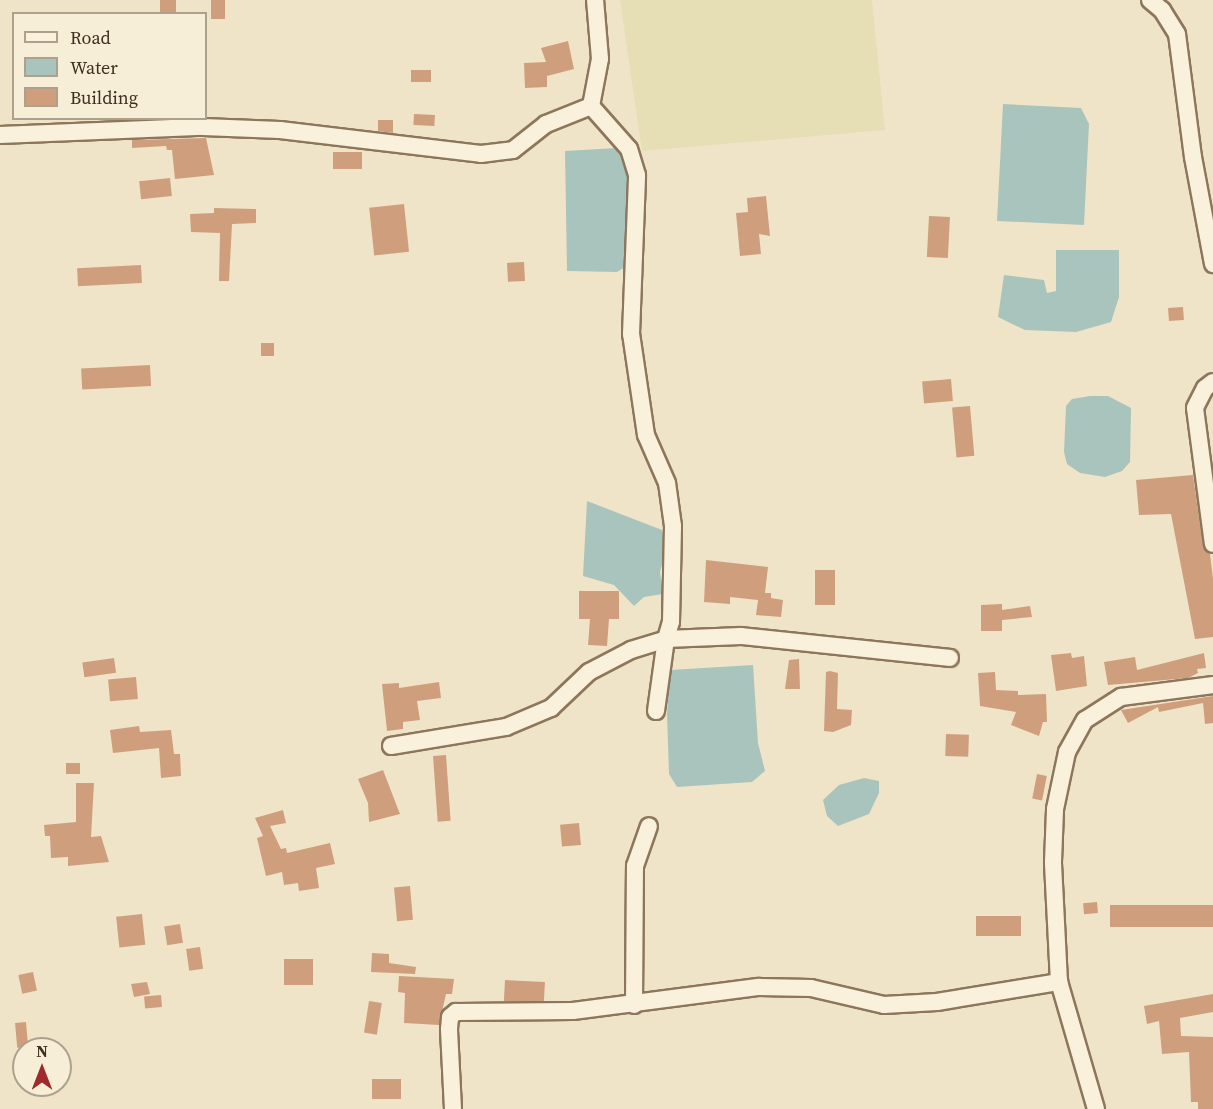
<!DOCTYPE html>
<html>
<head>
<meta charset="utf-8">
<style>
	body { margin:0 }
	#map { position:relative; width:1213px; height:1109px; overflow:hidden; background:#f0e4c8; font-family:"Source Serif 4",serif }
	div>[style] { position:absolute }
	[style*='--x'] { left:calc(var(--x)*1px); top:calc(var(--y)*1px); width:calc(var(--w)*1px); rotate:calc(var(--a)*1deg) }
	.farmland>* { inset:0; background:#e6deb5 }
	.water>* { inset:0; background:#a9c4bc }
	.building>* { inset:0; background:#cf9f7d; transform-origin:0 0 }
	.roads { filter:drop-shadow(2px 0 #8d765c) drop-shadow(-2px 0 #8d765c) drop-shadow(0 2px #8d765c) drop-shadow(0 -2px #8d765c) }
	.minor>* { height:16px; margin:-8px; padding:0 8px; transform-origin:8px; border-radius:8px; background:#faf1dc }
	span { translate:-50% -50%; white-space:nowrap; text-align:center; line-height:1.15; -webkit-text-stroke:6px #f7eed8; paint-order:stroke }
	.legend { position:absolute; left:12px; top:12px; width:195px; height:108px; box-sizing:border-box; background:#f7eed8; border:2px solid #ada18e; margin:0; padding:8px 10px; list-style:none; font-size:18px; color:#3d2e20 }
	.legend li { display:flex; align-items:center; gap:12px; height:30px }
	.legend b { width:30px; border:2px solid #ada18e }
	.north { position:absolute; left:12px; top:1037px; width:60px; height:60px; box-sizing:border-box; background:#f7eed8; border:2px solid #ada18e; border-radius:50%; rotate:0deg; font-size:16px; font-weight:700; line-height:24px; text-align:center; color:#3d2e20 }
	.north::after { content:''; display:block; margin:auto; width:21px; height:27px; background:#9e2a2b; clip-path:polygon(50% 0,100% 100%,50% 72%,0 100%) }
</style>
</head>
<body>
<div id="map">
	<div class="farmland">
		<i style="clip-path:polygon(620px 0,872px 0,885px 130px,642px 151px)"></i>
	</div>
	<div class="water">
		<i style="clip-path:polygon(1003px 104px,1081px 108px,1089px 124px,1084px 225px,997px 221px)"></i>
		<i style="clip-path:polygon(617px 148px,628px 168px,627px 266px,617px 272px,567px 271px,565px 151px)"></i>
		<i style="clip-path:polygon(1056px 250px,1119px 250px,1119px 297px,1111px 322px,1076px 332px,1025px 330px,998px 317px,1004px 275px,1044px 280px,1047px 293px,1056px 291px)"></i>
		<i style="clip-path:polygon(1090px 396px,1108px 396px,1131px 408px,1130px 462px,1122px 471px,1105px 477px,1080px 473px,1067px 464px,1064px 452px,1066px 406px,1072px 399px)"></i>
		<i style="clip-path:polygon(587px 501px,662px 530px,667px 547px,660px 572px,663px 594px,644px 597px,634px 606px,614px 585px,583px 576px)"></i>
		<i style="clip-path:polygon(753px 665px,758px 743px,765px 771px,752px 782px,677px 787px,669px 774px,667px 714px,670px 670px)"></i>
		<i style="clip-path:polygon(864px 778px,879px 781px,879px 793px,869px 814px,838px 826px,827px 816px,823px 800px,839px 785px)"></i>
	</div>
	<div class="building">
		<i style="left:160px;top:0;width:16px;height:14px"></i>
		<i style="left:211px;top:0;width:14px;height:19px"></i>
		<i style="clip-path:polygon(568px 41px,574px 69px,547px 76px,547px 87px,525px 88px,524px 63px,546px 62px,541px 48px)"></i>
		<i style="left:431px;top:70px;width:12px;height:20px;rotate:90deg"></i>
		<i style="left:414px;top:114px;width:21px;height:11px;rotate:3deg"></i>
		<i style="clip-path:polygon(378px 120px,393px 120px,393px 133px,378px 131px)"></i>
		<i style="clip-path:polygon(206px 138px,214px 175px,175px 179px,172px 150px,167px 150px,166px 146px,132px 148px,132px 140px)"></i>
		<i style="left:362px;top:152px;width:17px;height:29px;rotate:90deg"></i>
		<i style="left:170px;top:178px;width:18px;height:31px;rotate:84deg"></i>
		<i style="clip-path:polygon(766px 196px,770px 236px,759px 234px,761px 254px,740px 256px,736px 213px,748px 212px,747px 198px)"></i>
		<i style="left:404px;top:204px;width:48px;height:35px;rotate:84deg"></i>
		<i style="clip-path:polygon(214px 208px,256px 209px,256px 223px,232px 224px,229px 281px,219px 281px,220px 233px,191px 232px,190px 214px,214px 213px)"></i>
		<i style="left:929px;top:216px;width:21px;height:41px;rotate:3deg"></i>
		<i style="left:524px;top:262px;width:19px;height:17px;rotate:87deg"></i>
		<i style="left:141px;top:265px;width:18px;height:64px;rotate:87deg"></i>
		<i style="left:1183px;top:307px;width:13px;height:15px;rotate:86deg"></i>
		<i style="left:261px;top:343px;width:13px;height:13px"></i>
		<i style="left:150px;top:365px;width:21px;height:69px;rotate:87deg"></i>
		<i style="left:951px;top:379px;width:22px;height:29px;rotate:85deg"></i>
		<i style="left:970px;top:406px;width:50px;height:18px;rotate:85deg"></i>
		<i style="clip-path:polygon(1193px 475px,1203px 545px,1210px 554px,1213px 579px,1213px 637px,1195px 639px,1171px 514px,1139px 515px,1136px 480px)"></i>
		<i style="clip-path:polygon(706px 560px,768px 567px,765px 593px,771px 593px,771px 598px,783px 600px,781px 617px,756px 615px,758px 600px,730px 597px,730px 604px,704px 602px)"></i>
		<i style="left:815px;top:570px;width:20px;height:35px"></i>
		<i style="clip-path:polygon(579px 591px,619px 591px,619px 619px,609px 619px,607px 646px,588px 645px,590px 619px,579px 619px)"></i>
		<i style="clip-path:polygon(1002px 604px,1002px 610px,1030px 606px,1032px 617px,1002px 620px,1002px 631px,981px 631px,981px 605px)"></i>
		<i style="clip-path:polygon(1071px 653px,1072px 658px,1084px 656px,1087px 686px,1056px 691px,1051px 655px)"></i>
		<i style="clip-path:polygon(1204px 653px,1206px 668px,1197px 669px,1198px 673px,1188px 678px,1108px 685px,1104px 662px,1135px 657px,1137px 670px)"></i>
		<i style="left:114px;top:658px;width:15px;height:32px;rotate:82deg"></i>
		<i style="clip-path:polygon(799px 659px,800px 689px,785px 689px,789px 660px)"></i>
		<i style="clip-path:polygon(830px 671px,838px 673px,837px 709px,852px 710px,851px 725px,833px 732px,824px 731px,826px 672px)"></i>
		<i style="clip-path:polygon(995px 672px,996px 690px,1018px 691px,1018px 695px,1046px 694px,1047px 722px,1043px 722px,1039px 736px,1011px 725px,1016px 712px,980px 706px,978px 673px)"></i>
		<i style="left:136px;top:677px;width:22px;height:28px;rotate:85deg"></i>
		<i style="clip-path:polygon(439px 682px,441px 698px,417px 701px,420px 720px,403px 722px,403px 729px,387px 731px,382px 684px,399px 683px,399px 688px)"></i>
		<i style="clip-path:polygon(1213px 696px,1213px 723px,1205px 724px,1203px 703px,1159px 712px,1158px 707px,1128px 723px,1121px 710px)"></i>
		<i style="clip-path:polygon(139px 726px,140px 732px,171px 730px,174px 754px,180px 754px,181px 776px,161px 778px,159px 748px,113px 753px,110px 730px)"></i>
		<i style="left:946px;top:734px;width:23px;height:22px;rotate:2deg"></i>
		<i style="left:446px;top:755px;width:66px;height:13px;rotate:86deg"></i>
		<i style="left:66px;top:763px;width:14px;height:11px"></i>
		<i style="clip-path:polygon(383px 770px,400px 814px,369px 822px,368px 803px,358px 779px)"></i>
		<i style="left:1037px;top:774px;width:10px;height:25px;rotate:11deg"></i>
		<i style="clip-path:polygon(76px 783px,94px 783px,91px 837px,101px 836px,109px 862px,68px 866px,68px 857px,51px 858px,50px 836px,45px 836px,44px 825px,76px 822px)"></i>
		<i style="clip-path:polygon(283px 810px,286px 823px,270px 826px,281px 849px,286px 848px,287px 853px,330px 843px,335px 864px,316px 868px,319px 888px,299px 891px,298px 883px,284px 885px,282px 872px,266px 876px,257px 838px,263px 836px,255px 818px)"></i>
		<i style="left:579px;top:823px;width:22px;height:19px;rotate:85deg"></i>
		<i style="left:410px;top:886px;width:34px;height:16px;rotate:85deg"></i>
		<i style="left:1097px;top:902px;width:11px;height:14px;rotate:85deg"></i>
		<i style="left:1213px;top:905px;width:22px;height:103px;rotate:90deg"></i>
		<i style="left:142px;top:914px;width:31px;height:26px;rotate:84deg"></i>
		<i style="left:1021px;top:916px;width:20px;height:45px;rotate:90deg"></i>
		<i style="left:180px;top:924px;width:19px;height:16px;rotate:81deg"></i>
		<i style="left:200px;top:947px;width:22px;height:14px;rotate:82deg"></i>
		<i style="clip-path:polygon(372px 953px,389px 954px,389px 963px,416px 967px,415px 974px,371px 972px)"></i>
		<i style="left:284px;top:959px;width:29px;height:26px"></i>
		<i style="left:33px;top:972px;width:19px;height:15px;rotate:78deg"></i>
		<i style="clip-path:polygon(399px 976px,454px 979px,452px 994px,446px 994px,439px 1025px,404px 1023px,405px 993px,398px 992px)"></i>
		<i style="left:505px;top:980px;width:40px;height:21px;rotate:3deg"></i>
		<i style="clip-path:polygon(147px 982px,150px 994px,134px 997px,131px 984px)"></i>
		<i style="clip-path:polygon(1213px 994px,1213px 1012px,1180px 1018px,1181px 1036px,1213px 1037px,1213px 1109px,1198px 1109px,1198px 1102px,1191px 1102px,1189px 1052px,1162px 1054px,1159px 1021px,1147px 1024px,1144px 1006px)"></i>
		<i style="left:161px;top:995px;width:12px;height:17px;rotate:85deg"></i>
		<i style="left:369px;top:1001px;width:13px;height:32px;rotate:9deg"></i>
		<i style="left:26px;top:1022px;width:25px;height:11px;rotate:85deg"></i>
		<i style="left:372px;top:1079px;width:29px;height:20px"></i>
	</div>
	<div class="roads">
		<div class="minor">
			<i style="--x:1150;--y:0;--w:16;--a:40"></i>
			<i style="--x:1162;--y:10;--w:28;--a:58"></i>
			<i style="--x:1177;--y:34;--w:124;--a:82.6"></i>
			<i style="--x:1193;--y:157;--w:109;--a:79.4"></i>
			<i style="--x:0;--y:135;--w:203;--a:-2.3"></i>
			<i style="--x:203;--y:127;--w:77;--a:2.2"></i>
			<i style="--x:280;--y:130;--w:202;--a:6.8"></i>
			<i style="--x:481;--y:154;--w:32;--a:-7"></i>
			<i style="--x:513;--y:150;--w:42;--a:-38.2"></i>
			<i style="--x:546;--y:124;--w:48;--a:-21.8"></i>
			<i style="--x:1213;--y:382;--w:10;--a:143"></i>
			<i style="--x:1205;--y:388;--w:22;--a:117"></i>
			<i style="--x:1195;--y:408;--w:137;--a:82.5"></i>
			<i style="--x:656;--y:711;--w:73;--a:-82.1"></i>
			<i style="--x:666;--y:639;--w:75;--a:-2.3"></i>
			<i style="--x:741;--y:636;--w:210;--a:6"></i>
			<i style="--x:391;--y:746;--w:117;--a:-9.4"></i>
			<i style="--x:506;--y:727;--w:49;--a:-22.9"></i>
			<i style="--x:551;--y:708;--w:52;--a:-43.5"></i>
			<i style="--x:589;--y:672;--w:47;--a:-27.6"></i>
			<i style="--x:631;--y:650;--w:37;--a:-17"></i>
			<i style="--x:666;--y:639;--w:18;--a:-74"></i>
			<i style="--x:671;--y:622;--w:96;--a:-88.8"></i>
			<i style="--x:673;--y:526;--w:43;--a:-97.9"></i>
			<i style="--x:667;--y:483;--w:52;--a:-113.6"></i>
			<i style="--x:646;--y:435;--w:102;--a:-98.4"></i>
			<i style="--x:631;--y:334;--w:159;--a:-87.8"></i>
			<i style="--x:637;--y:175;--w:27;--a:-107"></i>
			<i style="--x:629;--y:149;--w:57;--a:-131.5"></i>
			<i style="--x:591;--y:106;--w:48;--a:-79.2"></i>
			<i style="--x:600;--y:59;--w:59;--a:-94.8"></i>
			<i style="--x:634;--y:1005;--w:139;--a:-89.6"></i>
			<i style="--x:635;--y:866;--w:42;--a:-70.7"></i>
			<i style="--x:453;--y:1109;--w:80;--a:-92.9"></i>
			<i style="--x:449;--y:1029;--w:12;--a:-85"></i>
			<i style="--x:450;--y:1017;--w:8;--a:-40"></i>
			<i style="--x:456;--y:1012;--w:117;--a:-0.5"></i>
			<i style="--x:573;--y:1011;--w:188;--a:-7.4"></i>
			<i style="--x:759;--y:987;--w:52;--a:1.1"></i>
			<i style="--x:811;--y:988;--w:75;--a:13.1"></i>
			<i style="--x:884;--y:1005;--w:53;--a:-3.2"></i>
			<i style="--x:937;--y:1002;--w:124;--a:-9.3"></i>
			<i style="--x:1096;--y:1109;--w:132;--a:-106.2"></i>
			<i style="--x:1059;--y:982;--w:120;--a:-92.9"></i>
			<i style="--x:1053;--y:862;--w:53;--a:-87.8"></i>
			<i style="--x:1055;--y:809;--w:58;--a:-78.1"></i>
			<i style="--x:1067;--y:752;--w:37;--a:-61"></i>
			<i style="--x:1085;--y:720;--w:43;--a:-32.6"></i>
			<i style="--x:1121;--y:697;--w:93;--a:-7.4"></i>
		</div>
	</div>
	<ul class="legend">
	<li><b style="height:8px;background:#faf1dc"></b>Road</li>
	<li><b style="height:16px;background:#a9c4bc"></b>Water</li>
	<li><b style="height:16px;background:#cf9f7d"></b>Building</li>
	</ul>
	<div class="north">N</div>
</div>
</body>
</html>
